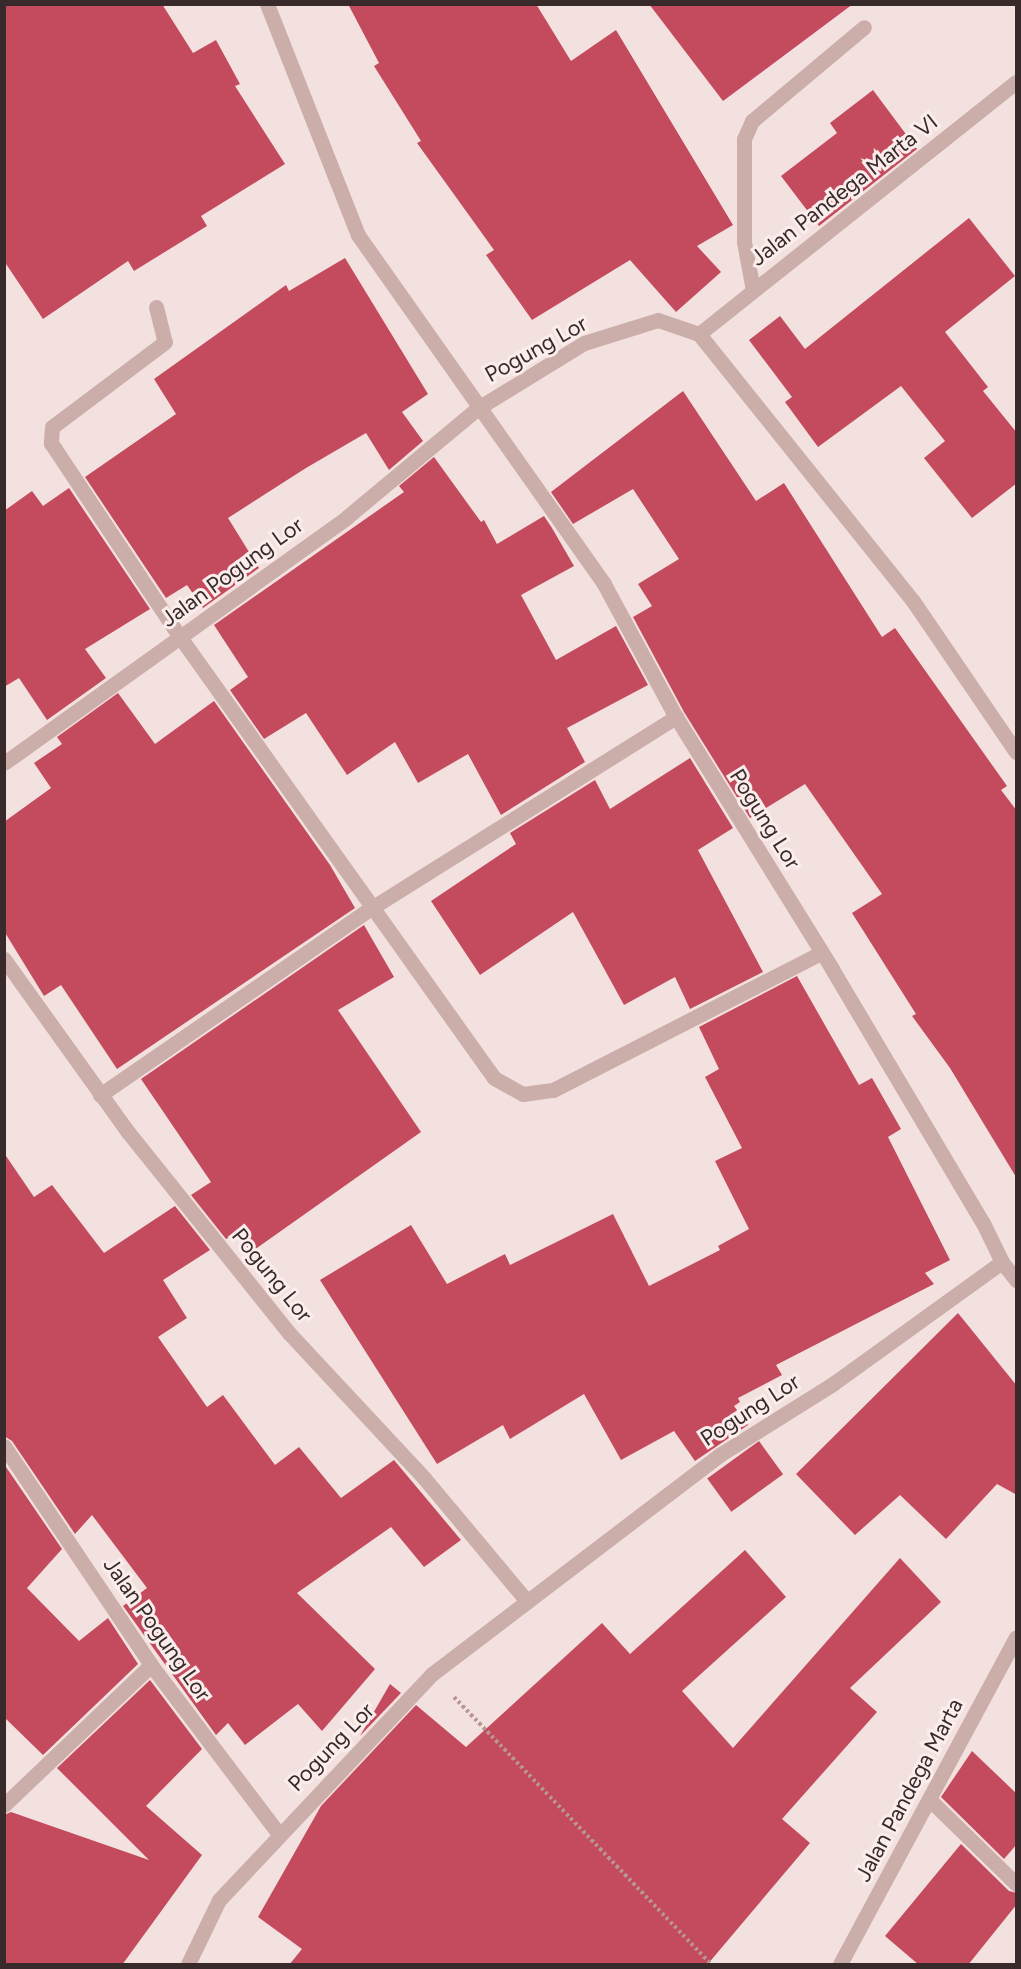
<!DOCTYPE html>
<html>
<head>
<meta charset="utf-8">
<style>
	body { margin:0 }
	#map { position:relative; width:1021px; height:1969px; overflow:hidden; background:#f2e1df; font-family:Figtree,sans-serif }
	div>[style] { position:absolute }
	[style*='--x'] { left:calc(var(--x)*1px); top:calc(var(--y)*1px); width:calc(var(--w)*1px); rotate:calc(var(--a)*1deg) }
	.building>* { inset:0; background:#c44b5d; transform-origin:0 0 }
	.path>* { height:4px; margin-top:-2px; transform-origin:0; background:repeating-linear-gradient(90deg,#b79695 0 3px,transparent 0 6px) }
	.minor>* { height:15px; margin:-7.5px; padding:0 7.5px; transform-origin:7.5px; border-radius:7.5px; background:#cbadaa }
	span { translate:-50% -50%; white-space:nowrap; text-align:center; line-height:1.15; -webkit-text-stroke:6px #faedeb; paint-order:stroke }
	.street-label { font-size:22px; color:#382a2b }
	.frame { position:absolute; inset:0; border:6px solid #382a2b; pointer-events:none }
</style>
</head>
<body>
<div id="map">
	<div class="building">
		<i style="clip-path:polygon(4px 4px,162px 4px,193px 53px,216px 40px,240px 84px,235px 86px,285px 164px,201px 216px,207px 226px,134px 271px,128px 261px,43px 319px,4px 261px)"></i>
		<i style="clip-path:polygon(348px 4px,536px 4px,571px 61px,616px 30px,733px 225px,697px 246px,721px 272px,676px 312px,630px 260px,532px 320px,486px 255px,494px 250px,417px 143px,421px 141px,374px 66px,379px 63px)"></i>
		<i style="clip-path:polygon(649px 4px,853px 4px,723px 101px)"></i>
		<i style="clip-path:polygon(873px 90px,917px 149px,819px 226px,781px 176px,837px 133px,830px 123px)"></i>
		<i style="clip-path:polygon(969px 218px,1015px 276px,945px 332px,988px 387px,983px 391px,1017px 433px,1017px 483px,972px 518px,924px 458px,945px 441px,901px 386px,818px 447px,785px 402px,792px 397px,749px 340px,780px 316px,805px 349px)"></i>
		<i style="clip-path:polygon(345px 258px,428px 394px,402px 412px,423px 441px,389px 470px,366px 433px,306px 468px,228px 518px,259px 568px,203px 608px,187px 585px,166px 598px,85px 477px,176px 414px,154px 379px,286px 285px,289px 291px)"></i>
		<i style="clip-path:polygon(683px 391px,756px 501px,784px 483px,882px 637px,895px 628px,1007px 786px,1001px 790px,1017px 811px,1016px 1177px,950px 1068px,912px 1016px,916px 1014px,852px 913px,882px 894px,805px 784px,750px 818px,684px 712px,633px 617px,652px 606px,638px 584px,679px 559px,633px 489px,573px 524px,551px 492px)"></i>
		<i style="clip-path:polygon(434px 457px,481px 522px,484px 520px,497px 544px,544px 516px,552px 528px,574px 566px,521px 595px,556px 660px,616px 626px,648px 685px,567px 728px,585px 762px,501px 815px,468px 754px,418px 783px,395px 742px,347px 775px,306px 713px,264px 739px,230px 690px,248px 677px,214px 625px,404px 492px,399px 486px)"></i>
		<i style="clip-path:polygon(69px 488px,150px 609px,85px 649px,106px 678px,47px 720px,19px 678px,4px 687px,4px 511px,32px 491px,43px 506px)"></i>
		<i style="clip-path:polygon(118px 693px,155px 744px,214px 701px,330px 865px,355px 908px,117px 1069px,61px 985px,44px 996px,4px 931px,4px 822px,51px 788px,34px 763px,62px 744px,57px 737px)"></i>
		<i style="clip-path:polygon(690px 758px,733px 828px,698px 850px,763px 972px,690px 1009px,675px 977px,624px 1005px,573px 912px,480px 975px,431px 901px,516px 844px,510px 833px,595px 780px,610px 809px)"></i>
		<i style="clip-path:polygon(364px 925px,394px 977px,338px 1010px,421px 1132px,251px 1252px,236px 1233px,226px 1239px,191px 1195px,211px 1182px,141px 1079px)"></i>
		<i style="clip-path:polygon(797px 976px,859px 1085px,872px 1078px,901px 1129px,888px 1137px,950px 1260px,925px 1273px,934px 1284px,776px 1365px,782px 1375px,738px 1398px,740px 1402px,734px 1406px,748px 1425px,695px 1461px,674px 1431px,621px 1460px,584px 1394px,510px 1439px,503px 1425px,437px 1464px,320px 1280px,411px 1225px,447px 1284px,505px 1254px,510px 1265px,613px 1214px,649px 1286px,720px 1250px,718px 1246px,749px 1229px,715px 1161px,742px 1148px,705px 1077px,719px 1069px,699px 1027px)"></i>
		<i style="clip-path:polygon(4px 1153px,34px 1197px,52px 1185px,104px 1253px,175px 1206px,210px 1250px,163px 1280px,187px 1318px,158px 1337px,207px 1407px,223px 1395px,275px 1465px,299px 1447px,341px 1498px,394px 1460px,461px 1540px,424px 1567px,391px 1527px,297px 1593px,375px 1669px,322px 1731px,298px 1704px,245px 1745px,228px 1723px,216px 1735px,123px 1606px,147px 1588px,92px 1515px,75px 1534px,12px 1441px,4px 1436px)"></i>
		<i style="clip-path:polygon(958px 1313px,1017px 1386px,1017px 1495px,997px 1484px,946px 1539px,900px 1495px,855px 1535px,796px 1474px)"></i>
		<i style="left:759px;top:1441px;width:41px;height:64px;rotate:54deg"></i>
		<i style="clip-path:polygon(4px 1464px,62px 1549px,27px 1588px,79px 1641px,108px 1618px,138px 1664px,43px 1755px,4px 1717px)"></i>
		<i style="clip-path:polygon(745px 1550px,786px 1597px,682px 1691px,733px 1748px,900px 1558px,941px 1602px,850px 1688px,877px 1712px,782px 1819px,810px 1843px,707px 1965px,289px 1965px,302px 1949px,258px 1917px,321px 1806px,416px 1705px,466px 1747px,602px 1623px,630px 1654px)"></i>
		<i style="clip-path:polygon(150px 1680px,202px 1749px,146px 1806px,202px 1855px,122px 1965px,4px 1965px,4px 1815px,11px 1812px,149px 1860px,57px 1768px)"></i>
		<i style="clip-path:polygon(390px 1684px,401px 1693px,360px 1736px)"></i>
		<i style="clip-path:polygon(972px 1751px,1017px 1794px,1017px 1844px,1004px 1859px,941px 1797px)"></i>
		<i style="clip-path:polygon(961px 1844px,1009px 1891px,1017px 1893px,1017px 1904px,968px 1965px,919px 1965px,885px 1936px)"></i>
	</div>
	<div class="path">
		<i style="--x:454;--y:1697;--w:371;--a:46.1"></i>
	</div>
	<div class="minor">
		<i style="--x:267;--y:4;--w:248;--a:68.5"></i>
		<i style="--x:358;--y:235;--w:427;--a:54.8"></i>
		<i style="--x:604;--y:584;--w:151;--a:61.6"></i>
		<i style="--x:676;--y:717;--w:296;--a:58.2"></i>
		<i style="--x:832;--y:969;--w:295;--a:59.3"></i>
		<i style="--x:983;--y:1223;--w:43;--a:64"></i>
		<i style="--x:1002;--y:1262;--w:23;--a:52"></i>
		<i style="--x:753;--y:290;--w:49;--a:-100.6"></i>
		<i style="--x:744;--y:242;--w:103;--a:-90"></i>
		<i style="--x:744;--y:139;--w:20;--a:-66"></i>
		<i style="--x:752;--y:121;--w:146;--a:-40"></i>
		<i style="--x:156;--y:307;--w:36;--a:76"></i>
		<i style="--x:165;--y:342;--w:141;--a:143"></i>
		<i style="--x:52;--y:427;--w:16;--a:94"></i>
		<i style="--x:51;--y:443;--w:233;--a:56.4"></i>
		<i style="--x:180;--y:637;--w:541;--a:54.55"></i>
		<i style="--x:494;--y:1078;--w:33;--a:29"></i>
		<i style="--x:523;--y:1094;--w:30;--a:-8"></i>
		<i style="--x:553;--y:1090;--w:301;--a:-27.1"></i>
		<i style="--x:699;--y:334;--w:405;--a:-38.5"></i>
		<i style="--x:4;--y:763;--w:422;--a:-35.6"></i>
		<i style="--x:347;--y:517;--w:170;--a:-39.8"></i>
		<i style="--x:478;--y:408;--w:124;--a:-31.5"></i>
		<i style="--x:584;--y:343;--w:77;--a:-17.3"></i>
		<i style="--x:658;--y:320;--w:43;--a:18.9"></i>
		<i style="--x:699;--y:334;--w:342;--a:51.3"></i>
		<i style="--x:913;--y:601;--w:183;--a:55.7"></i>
		<i style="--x:4;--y:959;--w:213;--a:54.4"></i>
		<i style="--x:128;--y:1132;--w:258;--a:51.3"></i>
		<i style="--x:289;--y:1333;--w:198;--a:47"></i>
		<i style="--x:424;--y:1478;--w:159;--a:50.1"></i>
		<i style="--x:100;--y:1095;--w:331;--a:-34.6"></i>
		<i style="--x:373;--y:907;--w:358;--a:-32.1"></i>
		<i style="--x:4;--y:1446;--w:264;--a:56.1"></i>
		<i style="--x:151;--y:1665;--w:212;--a:52.9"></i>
		<i style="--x:929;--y:1799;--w:122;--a:44.3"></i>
		<i style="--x:4;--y:1805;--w:203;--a:-43.6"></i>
		<i style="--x:188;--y:1964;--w:71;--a:-64.2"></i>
		<i style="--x:219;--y:1900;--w:311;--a:-46.7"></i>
		<i style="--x:432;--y:1674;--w:363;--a:-37.3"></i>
		<i style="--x:721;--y:1454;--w:133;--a:-32.1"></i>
		<i style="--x:834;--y:1383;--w:207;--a:-35.8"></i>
		<i style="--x:840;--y:1964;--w:371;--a:-61.7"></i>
	</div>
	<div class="street-label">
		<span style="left:844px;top:190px;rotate:-38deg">Jalan Pandega Marta VI</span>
		<span style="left:536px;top:349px;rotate:-29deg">Pogung Lor</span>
		<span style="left:232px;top:572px;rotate:-36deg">Jalan Pogung Lor</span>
		<span style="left:765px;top:819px;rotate:58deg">Pogung Lor</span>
		<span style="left:272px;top:1275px;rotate:51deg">Pogung Lor</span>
		<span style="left:750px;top:1410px;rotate:-33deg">Pogung Lor</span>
		<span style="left:157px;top:1629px;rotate:55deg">Jalan Pogung Lor</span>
		<span style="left:331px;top:1747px;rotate:-46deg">Pogung Lor</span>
		<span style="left:909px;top:1790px;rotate:-62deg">Jalan Pandega Marta</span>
	</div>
	<div class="frame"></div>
</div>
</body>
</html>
